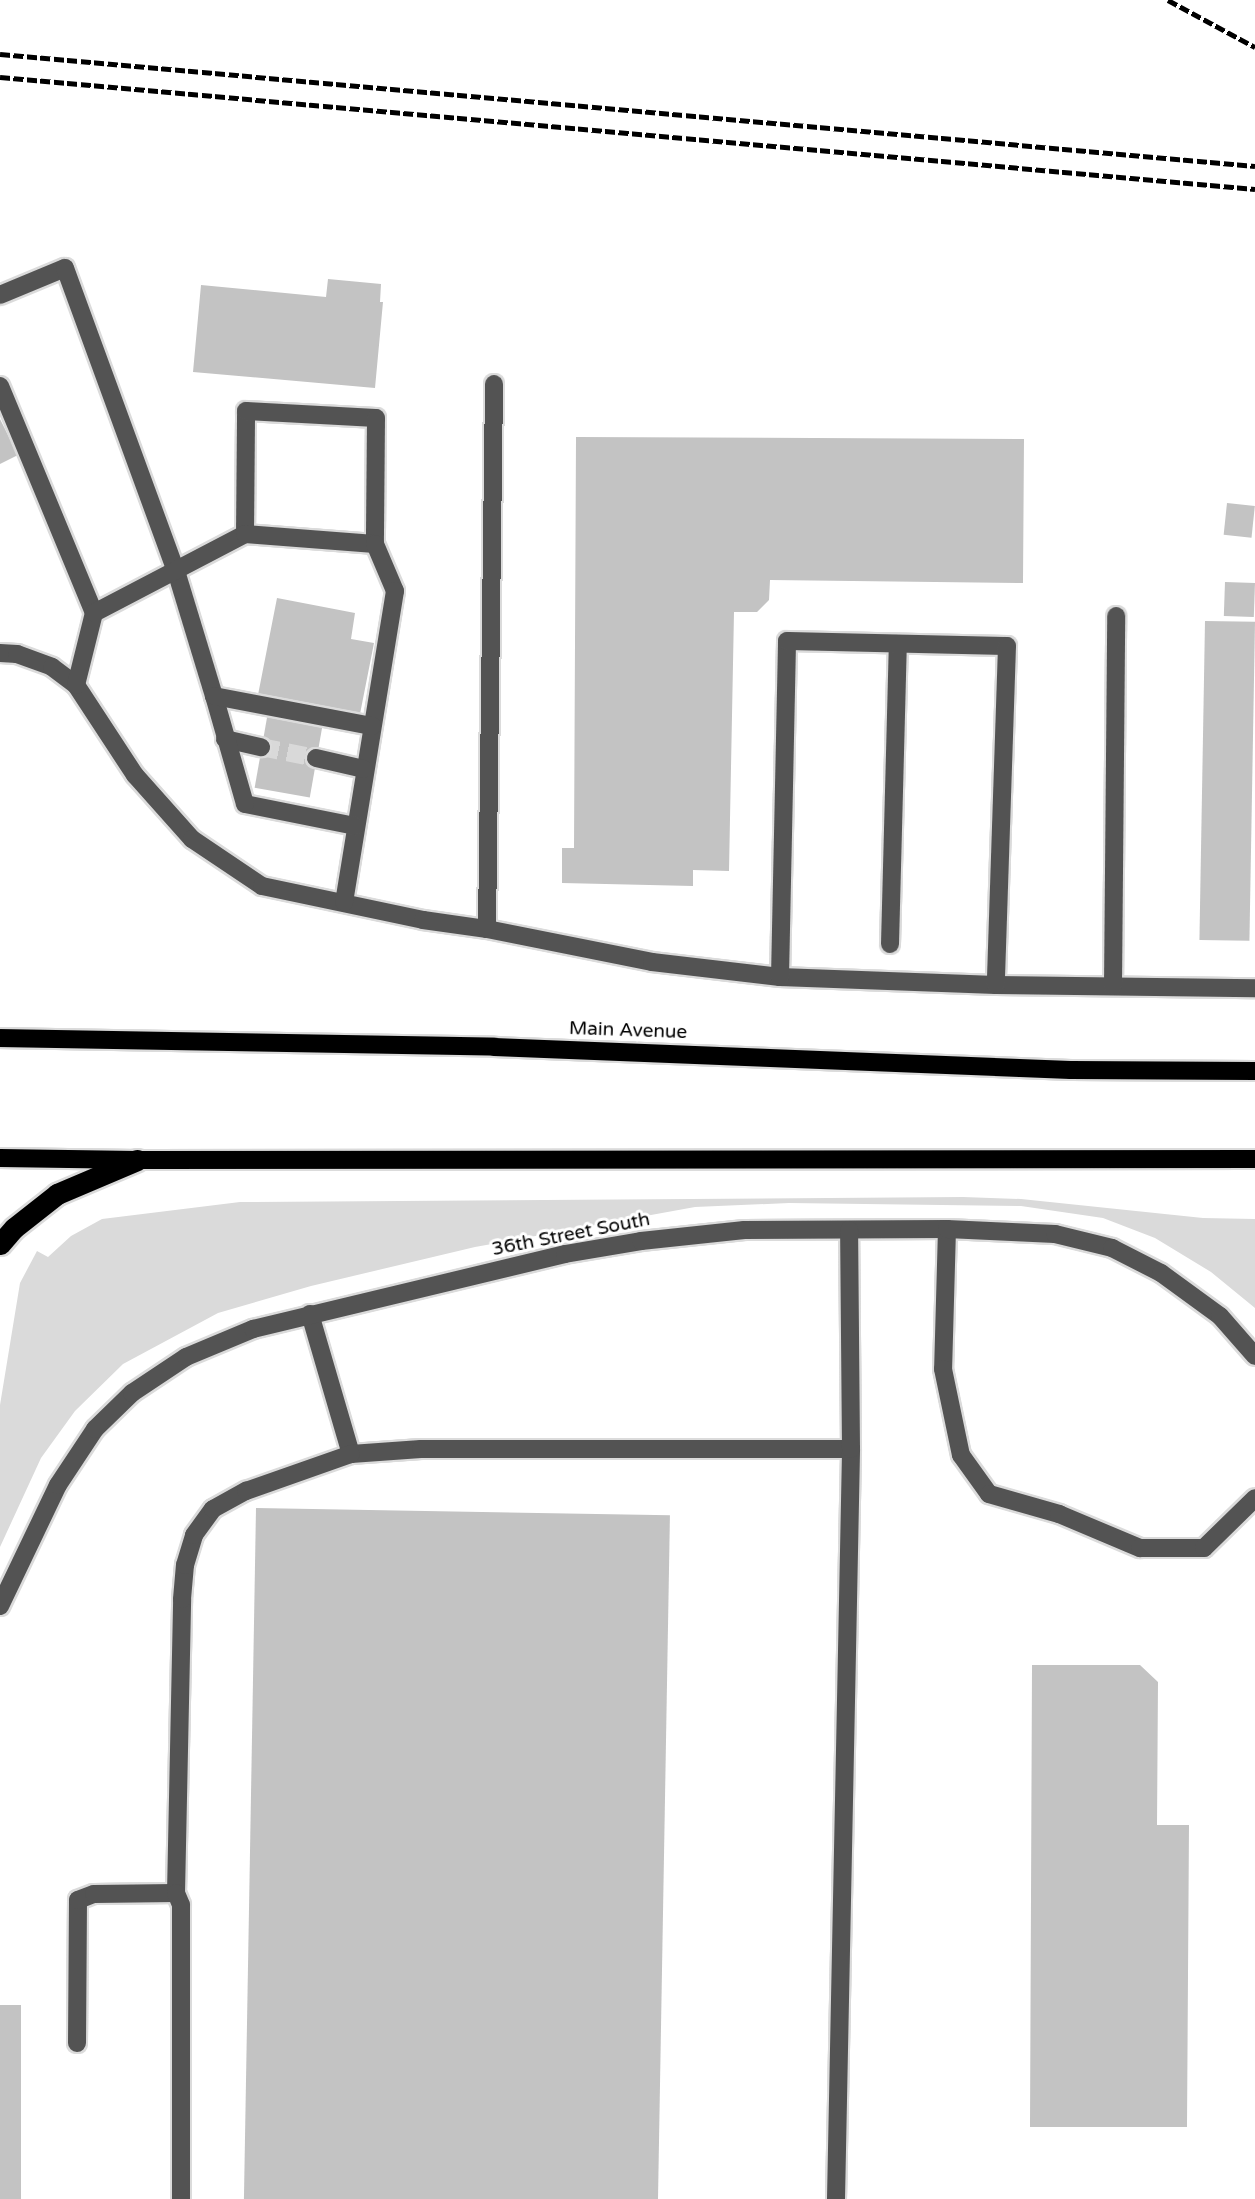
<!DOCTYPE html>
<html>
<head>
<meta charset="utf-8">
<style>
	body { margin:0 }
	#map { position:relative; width:1255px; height:2199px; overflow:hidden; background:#fff; font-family:"Varela Round",sans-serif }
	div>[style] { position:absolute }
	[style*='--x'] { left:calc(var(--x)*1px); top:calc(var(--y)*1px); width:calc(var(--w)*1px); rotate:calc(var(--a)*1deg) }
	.green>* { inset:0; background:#dadada }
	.building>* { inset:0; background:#c3c3c3; transform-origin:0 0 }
	.minor-tunnel>* { height:18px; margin-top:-9px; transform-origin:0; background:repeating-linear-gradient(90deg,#d9d9d9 0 18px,transparent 0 27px) }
	.roads { filter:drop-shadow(2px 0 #dbdbdb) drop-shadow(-2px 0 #dbdbdb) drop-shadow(0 2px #dbdbdb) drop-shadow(0 -2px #dbdbdb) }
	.minor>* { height:18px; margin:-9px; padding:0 9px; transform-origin:9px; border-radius:9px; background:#535353 }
	.major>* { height:18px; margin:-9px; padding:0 9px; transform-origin:9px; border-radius:9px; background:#000 }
	.highway>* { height:21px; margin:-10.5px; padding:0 10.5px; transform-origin:10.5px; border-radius:10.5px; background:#000 }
	.rail>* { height:5px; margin-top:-2.5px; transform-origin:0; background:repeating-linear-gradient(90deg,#000 0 10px,transparent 0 13.5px) }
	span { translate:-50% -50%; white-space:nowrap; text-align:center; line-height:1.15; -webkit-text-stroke:6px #fff; paint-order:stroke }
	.street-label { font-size:19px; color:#000 }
</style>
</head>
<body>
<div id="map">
	<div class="green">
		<i style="clip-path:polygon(963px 1197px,1021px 1199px,1203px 1218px,1255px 1219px,1255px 1308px,1211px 1272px,1155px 1238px,1103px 1218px,1021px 1206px,789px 1203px,695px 1207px,475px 1247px,311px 1286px,218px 1313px,123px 1364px,75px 1411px,41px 1458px,0 1547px,0 1405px,20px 1283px,37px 1251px,48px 1257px,71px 1236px,102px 1219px,240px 1202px)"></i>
	</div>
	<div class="building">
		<i style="clip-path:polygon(328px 279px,381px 284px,380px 302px,383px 302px,375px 388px,193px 372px,201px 285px,326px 297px)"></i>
		<i style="clip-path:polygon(0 419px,18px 455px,0 464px)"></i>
		<i style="clip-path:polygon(576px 437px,1024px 439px,1023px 583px,770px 580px,769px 600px,757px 612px,734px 612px,729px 871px,693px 870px,693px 886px,562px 883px,562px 848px,574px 848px)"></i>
		<i style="left:1227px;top:503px;width:28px;height:32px;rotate:6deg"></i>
		<i style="left:1225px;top:582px;width:30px;height:34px;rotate:2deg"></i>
		<i style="clip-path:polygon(277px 598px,355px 613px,351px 639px,374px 643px,359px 719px,257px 700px)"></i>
		<i style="left:1205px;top:621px;width:50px;height:319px;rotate:1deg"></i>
		<i style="left:268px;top:712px;width:56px;height:77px;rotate:10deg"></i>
		<i style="left:256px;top:1508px;width:414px;height:691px;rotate:1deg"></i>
		<i style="clip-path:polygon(1032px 1665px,1140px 1665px,1158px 1682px,1157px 1825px,1189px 1825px,1187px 2127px,1030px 2127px)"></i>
		<i style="left:0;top:2005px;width:21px;height:194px"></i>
	</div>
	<div class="minor-tunnel">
		<i style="--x:261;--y:747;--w:56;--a:11.3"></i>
	</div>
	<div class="roads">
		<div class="minor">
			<i style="--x:0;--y:295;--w:70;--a:-22.6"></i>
			<i style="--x:65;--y:268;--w:323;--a:69.9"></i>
			<i style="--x:176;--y:571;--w:131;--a:73.1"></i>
			<i style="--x:0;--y:386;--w:246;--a:67.5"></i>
			<i style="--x:245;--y:534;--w:123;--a:-89.5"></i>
			<i style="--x:246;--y:411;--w:130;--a:3.1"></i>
			<i style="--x:376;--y:418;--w:126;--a:90.5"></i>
			<i style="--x:0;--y:653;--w:17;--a:3"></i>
			<i style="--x:17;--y:654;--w:37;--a:20"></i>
			<i style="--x:52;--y:667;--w:30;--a:37"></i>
			<i style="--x:76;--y:685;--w:108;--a:56.8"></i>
			<i style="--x:135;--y:775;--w:86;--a:48.3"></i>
			<i style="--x:192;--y:839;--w:84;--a:33.9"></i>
			<i style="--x:262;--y:886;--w:165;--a:11.9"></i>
			<i style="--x:423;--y:920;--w:65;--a:8"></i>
			<i style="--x:487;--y:929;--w:168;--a:11.3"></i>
			<i style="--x:652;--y:962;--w:129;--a:6.7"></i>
			<i style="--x:780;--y:977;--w:216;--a:2.1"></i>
			<i style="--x:996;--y:985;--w:259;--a:0.7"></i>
			<i style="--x:76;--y:685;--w:74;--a:-76"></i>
			<i style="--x:94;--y:613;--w:170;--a:-27.6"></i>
			<i style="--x:245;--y:534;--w:130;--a:4.4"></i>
			<i style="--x:375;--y:544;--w:51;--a:66.9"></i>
			<i style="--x:395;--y:591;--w:315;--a:99.3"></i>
			<i style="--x:225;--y:739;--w:37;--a:13"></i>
			<i style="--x:316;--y:758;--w:49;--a:12.9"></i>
			<i style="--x:355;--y:826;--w:112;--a:-168.7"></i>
			<i style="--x:245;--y:804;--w:112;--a:-106"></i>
			<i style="--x:214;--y:696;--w:161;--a:10.8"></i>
			<i style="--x:487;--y:929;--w:545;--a:-89.26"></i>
			<i style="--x:890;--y:944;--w:300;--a:-88.5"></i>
			<i style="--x:780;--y:977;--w:336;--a:-88.8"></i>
			<i style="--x:787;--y:641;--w:220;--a:1.3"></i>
			<i style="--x:1007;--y:646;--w:339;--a:91.9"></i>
			<i style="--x:1113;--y:986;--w:370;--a:-89.5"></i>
			<i style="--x:947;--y:1229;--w:140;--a:91.6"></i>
			<i style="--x:943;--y:1369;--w:88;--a:78.2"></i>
			<i style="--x:961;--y:1455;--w:48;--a:54.3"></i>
			<i style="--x:989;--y:1494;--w:73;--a:15.9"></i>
			<i style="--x:1059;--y:1514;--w:88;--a:22.8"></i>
			<i style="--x:1140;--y:1548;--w:64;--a:0"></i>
			<i style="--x:1204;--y:1548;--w:71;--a:-44.4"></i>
			<i style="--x:310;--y:1314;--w:146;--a:73.7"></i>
			<i style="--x:351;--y:1454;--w:70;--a:-4.1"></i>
			<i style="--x:421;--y:1449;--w:430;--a:0"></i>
			<i style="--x:0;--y:1606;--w:134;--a:-64.4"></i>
			<i style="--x:58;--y:1485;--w:67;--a:-56.5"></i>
			<i style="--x:95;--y:1429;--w:52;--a:-44.2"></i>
			<i style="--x:132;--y:1393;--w:65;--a:-33.7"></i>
			<i style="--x:186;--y:1357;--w:73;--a:-22.7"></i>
			<i style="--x:253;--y:1329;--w:321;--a:-13.5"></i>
			<i style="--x:565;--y:1254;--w:77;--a:-9.7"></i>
			<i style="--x:641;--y:1241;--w:104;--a:-6.1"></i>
			<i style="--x:744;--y:1230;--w:203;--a:-0.3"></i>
			<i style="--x:947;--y:1229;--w:108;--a:2.7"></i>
			<i style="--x:1055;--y:1234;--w:59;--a:13.8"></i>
			<i style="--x:1112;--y:1248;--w:55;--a:27"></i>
			<i style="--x:1161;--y:1273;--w:73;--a:36.1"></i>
			<i style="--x:1220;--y:1316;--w:53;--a:48.8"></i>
			<i style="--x:176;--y:1893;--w:294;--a:-88.8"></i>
			<i style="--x:182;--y:1599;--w:34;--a:-85"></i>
			<i style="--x:185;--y:1565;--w:31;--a:-73"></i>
			<i style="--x:194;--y:1535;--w:32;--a:-54"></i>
			<i style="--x:213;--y:1509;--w:38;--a:-29"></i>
			<i style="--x:246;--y:1491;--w:111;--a:-19.4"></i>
			<i style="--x:77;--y:2043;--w:143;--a:-89.6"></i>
			<i style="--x:78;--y:1900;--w:17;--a:-21"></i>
			<i style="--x:94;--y:1894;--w:82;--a:-0.7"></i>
			<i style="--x:176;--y:1893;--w:13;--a:67"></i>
			<i style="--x:181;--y:1905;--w:294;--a:90"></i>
			<i style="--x:836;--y:2199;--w:750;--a:-88.85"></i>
			<i style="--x:851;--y:1449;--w:219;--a:-90.5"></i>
		</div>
		<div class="major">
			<i style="--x:0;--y:1038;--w:494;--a:1"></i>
			<i style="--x:494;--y:1047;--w:577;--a:2.28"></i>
			<i style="--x:1071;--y:1070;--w:184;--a:0.3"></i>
			<i style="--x:0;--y:1158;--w:137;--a:0.8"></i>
			<i style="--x:137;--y:1160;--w:1118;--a:-0.05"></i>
		</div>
		<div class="highway">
			<i style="--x:0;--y:1244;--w:21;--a:-49"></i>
			<i style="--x:14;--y:1228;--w:55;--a:-38.3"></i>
			<i style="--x:57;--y:1194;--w:87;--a:-23"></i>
		</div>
	</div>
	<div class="rail">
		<i style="--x:1168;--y:0;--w:99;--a:28.4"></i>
		<i style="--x:0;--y:54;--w:1260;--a:5.1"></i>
		<i style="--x:0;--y:77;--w:1260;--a:5.1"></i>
	</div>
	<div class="street-label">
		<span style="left:628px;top:1031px;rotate:2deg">Main Avenue</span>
		<span style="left:571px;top:1235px;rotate:-11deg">36th Street South</span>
	</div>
</div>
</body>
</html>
